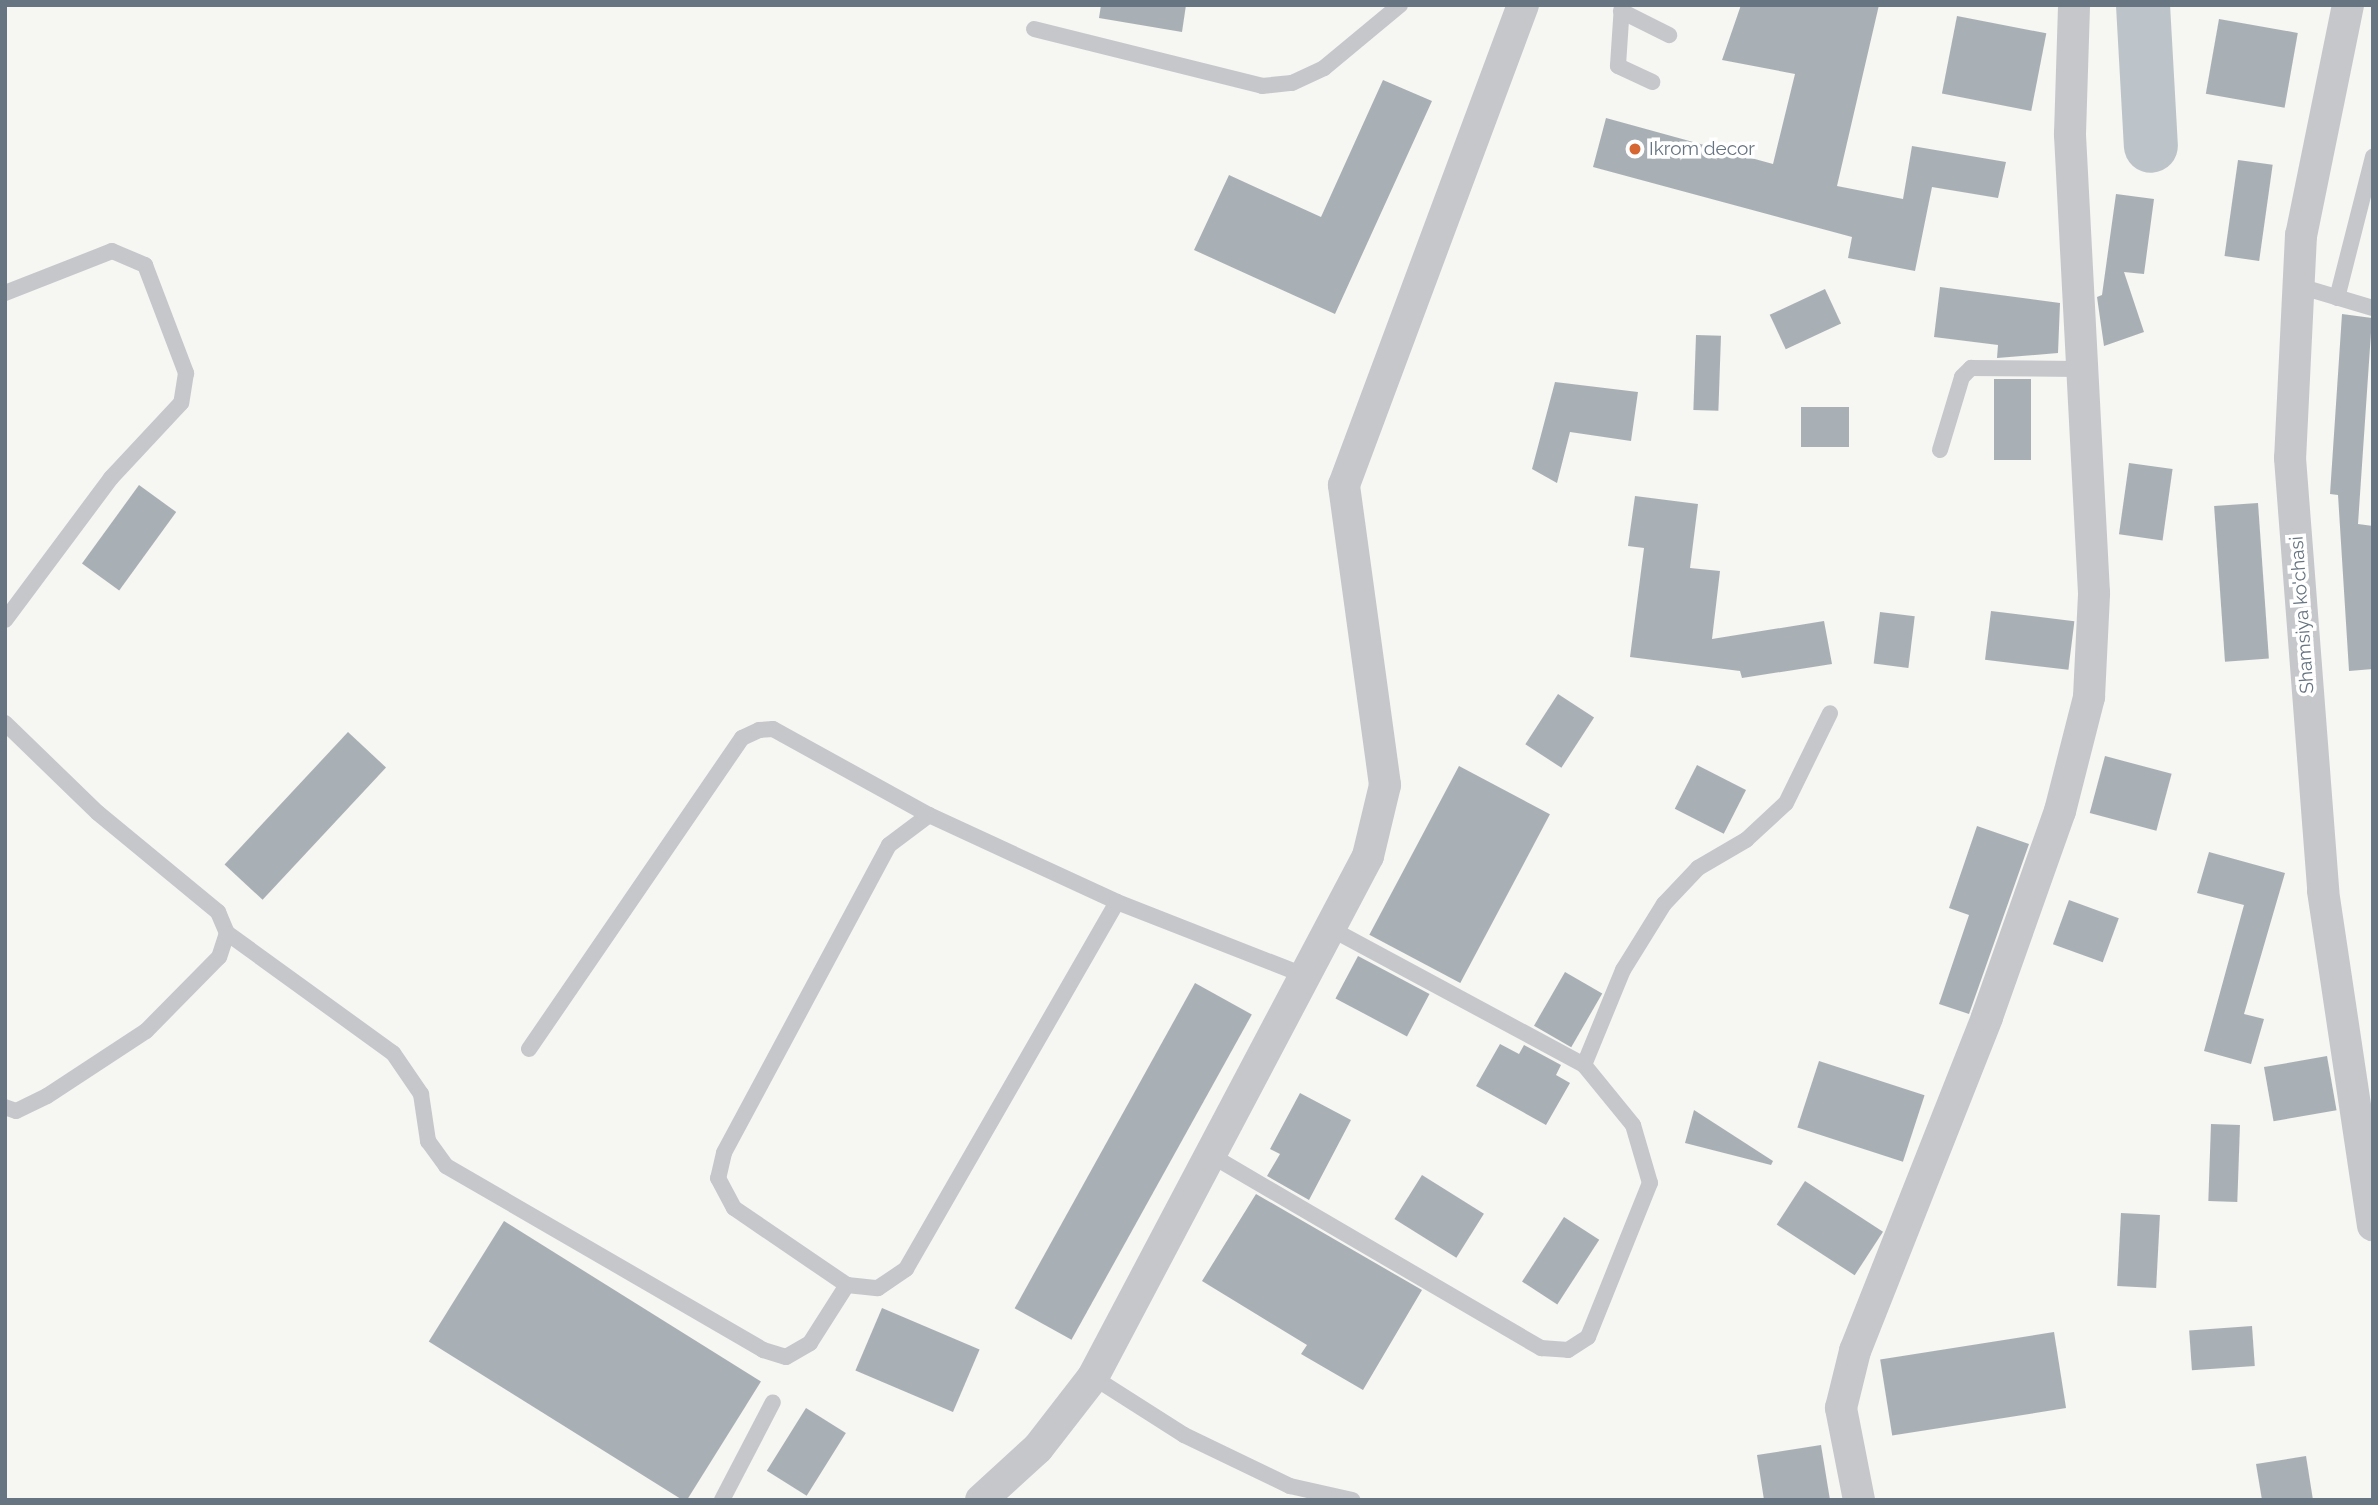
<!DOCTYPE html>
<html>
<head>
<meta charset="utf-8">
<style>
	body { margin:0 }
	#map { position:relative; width:2378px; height:1505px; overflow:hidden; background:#f6f6f3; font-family:Raleway,sans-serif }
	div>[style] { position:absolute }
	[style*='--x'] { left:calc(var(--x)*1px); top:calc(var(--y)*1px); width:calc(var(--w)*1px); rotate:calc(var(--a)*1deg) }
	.river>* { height:54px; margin:-27px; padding:0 27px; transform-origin:27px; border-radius:27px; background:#bcc4c9 }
	.building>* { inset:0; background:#a9b0b5; transform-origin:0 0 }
	.lane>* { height:16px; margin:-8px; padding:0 8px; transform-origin:8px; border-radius:8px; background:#c5c7cb }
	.street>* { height:32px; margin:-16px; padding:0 16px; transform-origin:16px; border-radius:16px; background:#c5c7cb }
	.dots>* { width:19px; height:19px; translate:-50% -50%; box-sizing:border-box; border:4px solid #fff; border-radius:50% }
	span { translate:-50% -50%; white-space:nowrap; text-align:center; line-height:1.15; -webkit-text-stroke:7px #fff; paint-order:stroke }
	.poi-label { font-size:19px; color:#677482 }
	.left { translate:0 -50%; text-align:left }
	.street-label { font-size:19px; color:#677482 }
	.frame { position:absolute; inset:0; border:7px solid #677482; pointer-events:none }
</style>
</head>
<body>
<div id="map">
	<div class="river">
		<i style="--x:2143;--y:5;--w:141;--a:86.8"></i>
	</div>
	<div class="building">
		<i style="clip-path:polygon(1101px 5px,1186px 5px,1182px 32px,1099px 18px)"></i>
		<i style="clip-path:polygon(1741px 5px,1879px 5px,1837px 186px,1903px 199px,1912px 146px,2006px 162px,1998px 198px,1932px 187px,1915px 271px,1848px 258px,1852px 237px,1593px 167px,1606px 118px,1773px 164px,1795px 74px,1722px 60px)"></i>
		<i style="left:1957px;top:16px;width:91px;height:79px;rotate:11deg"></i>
		<i style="left:2219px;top:19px;width:80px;height:76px;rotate:10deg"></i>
		<i style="clip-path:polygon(1383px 80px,1432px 101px,1335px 314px,1194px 250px,1229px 175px,1321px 217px)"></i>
		<i style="left:2238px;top:160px;width:35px;height:97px;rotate:8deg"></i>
		<i style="clip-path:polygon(2116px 194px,2154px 199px,2144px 274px,2124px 272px,2144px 332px,2104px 346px,2097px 297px,2102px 295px)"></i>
		<i style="clip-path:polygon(1940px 287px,2060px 303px,2058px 353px,1997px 358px,1998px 345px,1934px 337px)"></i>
		<i style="left:1825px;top:289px;width:38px;height:61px;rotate:65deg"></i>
		<i style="clip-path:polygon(2342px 314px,2372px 318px,2358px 524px,2373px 526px,2373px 669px,2349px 671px,2338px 495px,2330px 494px)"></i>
		<i style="left:1696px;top:335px;width:25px;height:75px;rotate:2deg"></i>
		<i style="left:1994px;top:379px;width:37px;height:81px"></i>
		<i style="clip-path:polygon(1555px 382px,1638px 392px,1631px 441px,1570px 432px,1557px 483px,1532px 469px)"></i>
		<i style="left:1801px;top:407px;width:48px;height:40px"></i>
		<i style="left:2129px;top:463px;width:44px;height:72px;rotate:8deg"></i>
		<i style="left:139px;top:485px;width:46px;height:97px;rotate:36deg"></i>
		<i style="clip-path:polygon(1635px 496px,1698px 504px,1690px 568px,1720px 571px,1712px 639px,1824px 621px,1832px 664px,1742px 678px,1740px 671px,1630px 657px,1644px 548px,1628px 546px)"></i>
		<i style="left:2258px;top:503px;width:156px;height:44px;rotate:86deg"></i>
		<i style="left:1991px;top:611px;width:84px;height:49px;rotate:7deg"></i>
		<i style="left:1880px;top:612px;width:35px;height:52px;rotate:7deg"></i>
		<i style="left:1558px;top:694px;width:43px;height:60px;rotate:33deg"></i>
		<i style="left:348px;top:732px;width:52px;height:181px;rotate:43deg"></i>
		<i style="left:2105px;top:756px;width:69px;height:59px;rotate:15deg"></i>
		<i style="left:1697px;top:765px;width:55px;height:49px;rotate:27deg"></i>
		<i style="left:1459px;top:766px;width:103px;height:191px;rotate:28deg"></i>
		<i style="clip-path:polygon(1977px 826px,2029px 844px,1969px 1014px,1939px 1004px,1969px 915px,1949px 908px)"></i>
		<i style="clip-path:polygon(2209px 852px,2285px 873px,2244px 1014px,2264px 1019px,2251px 1064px,2204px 1051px,2244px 905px,2197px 893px)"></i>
		<i style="left:2069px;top:900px;width:53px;height:47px;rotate:20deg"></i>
		<i style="left:1358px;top:956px;width:81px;height:48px;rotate:28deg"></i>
		<i style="left:1565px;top:972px;width:43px;height:62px;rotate:30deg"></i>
		<i style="left:1195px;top:983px;width:65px;height:372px;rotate:29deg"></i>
		<i style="clip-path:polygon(1500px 1044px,1519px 1054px,1524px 1045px,1561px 1065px,1556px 1075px,1570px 1083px,1546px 1125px,1476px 1086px)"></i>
		<i style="left:2327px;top:1056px;width:55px;height:64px;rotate:80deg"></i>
		<i style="left:1819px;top:1061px;width:111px;height:70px;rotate:18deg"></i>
		<i style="clip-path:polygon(1300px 1093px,1351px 1120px,1309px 1200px,1267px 1176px,1280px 1154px,1270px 1149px)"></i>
		<i style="clip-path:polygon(1694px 1110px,1773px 1161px,1771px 1165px,1685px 1143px)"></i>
		<i style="left:2211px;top:1124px;width:29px;height:77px;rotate:2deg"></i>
		<i style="left:1422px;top:1175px;width:73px;height:52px;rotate:32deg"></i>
		<i style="left:1805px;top:1181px;width:93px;height:52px;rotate:33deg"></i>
		<i style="clip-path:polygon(1256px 1194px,1422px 1290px,1363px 1390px,1301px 1354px,1307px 1345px,1202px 1281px)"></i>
		<i style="left:2121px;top:1213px;width:39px;height:73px;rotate:3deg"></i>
		<i style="left:1564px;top:1217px;width:42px;height:77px;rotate:33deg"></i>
		<i style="left:504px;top:1221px;width:303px;height:142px;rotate:32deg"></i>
		<i style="left:882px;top:1308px;width:106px;height:68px;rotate:23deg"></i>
		<i style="left:2252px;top:1326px;width:40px;height:63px;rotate:86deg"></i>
		<i style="left:2054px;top:1332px;width:77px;height:176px;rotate:81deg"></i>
		<i style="left:806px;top:1408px;width:47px;height:74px;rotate:32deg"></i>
		<i style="clip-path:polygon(1821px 1445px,1830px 1500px,1764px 1500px,1757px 1455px)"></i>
		<i style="clip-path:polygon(2306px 1456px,2313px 1500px,2262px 1500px,2256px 1464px)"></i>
	</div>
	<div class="lane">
		<i style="--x:1622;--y:5;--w:61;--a:93.8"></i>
		<i style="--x:1618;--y:66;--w:38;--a:25"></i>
		<i style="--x:1621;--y:11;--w:54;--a:26.6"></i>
		<i style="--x:1034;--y:29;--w:235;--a:14"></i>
		<i style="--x:1262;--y:86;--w:30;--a:-6"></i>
		<i style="--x:1292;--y:83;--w:35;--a:-25"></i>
		<i style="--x:1324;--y:68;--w:99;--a:-39.7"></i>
		<i style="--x:2299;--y:286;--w:77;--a:16.6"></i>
		<i style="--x:5;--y:293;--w:115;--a:-21.4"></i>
		<i style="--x:112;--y:251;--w:36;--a:23"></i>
		<i style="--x:145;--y:265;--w:116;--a:69.2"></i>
		<i style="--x:186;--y:373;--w:30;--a:99"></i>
		<i style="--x:181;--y:403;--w:103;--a:133"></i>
		<i style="--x:111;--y:478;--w:177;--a:126.7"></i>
		<i style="--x:2337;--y:298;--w:146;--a:-75.7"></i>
		<i style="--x:1940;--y:450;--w:76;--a:-73.2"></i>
		<i style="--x:1962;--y:377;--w:13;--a:-45"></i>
		<i style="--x:1971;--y:368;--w:107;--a:0.5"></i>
		<i style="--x:5;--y:723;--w:129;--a:44.1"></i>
		<i style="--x:98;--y:813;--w:156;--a:39.5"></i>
		<i style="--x:218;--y:912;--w:23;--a:67"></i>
		<i style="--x:227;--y:933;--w:25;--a:108"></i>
		<i style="--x:219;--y:957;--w:104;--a:134.6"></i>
		<i style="--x:146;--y:1031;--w:118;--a:146.7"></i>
		<i style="--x:47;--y:1096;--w:34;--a:154"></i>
		<i style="--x:16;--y:1111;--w:12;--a:-160"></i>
		<i style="--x:929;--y:815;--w:50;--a:143.1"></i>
		<i style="--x:889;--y:845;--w:349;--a:118.2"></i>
		<i style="--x:724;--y:1153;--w:26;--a:103"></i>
		<i style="--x:718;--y:1178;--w:34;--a:62"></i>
		<i style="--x:734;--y:1208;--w:137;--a:34.3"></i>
		<i style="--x:847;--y:1285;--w:31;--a:6"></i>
		<i style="--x:878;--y:1288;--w:34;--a:-34"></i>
		<i style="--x:906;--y:1269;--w:423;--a:-60.1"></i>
		<i style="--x:227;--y:933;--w:205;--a:35.9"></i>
		<i style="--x:393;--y:1053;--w:50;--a:55.7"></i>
		<i style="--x:421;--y:1094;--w:48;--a:81.5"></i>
		<i style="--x:428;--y:1141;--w:31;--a:54"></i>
		<i style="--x:446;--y:1166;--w:367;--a:30.1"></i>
		<i style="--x:763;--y:1350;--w:24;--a:17"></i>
		<i style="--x:786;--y:1357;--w:28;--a:-30"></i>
		<i style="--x:810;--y:1343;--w:69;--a:-57.5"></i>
		<i style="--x:529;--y:1049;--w:377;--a:-55.6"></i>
		<i style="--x:742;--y:738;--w:19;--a:-25"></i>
		<i style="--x:759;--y:730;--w:14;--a:-4"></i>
		<i style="--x:773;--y:729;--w:178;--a:28.9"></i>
		<i style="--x:929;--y:815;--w:207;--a:24.8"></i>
		<i style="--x:1117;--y:902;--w:205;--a:21.4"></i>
		<i style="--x:1584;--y:1065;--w:103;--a:-67.7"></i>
		<i style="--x:1623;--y:970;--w:78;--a:-58.2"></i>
		<i style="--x:1664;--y:904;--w:50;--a:-46.6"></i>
		<i style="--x:1698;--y:868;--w:56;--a:-30.3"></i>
		<i style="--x:1746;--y:840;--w:54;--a:-42.8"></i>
		<i style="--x:1786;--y:803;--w:100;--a:-63.9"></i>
		<i style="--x:1214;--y:1157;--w:379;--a:30.3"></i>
		<i style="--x:1541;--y:1348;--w:27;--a:4"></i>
		<i style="--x:1568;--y:1350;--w:24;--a:-33"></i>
		<i style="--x:1588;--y:1337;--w:166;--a:-68.1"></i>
		<i style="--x:1650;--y:1183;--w:60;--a:-106.3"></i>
		<i style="--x:1633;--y:1125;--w:77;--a:-129.2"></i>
		<i style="--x:1584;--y:1065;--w:285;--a:-151.7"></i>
		<i style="--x:1093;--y:1377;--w:108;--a:32.5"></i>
		<i style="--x:1184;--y:1435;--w:118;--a:25.7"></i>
		<i style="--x:1290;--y:1486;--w:64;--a:12.7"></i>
		<i style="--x:722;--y:1500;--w:110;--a:-62.5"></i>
	</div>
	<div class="street">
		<i style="--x:2348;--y:5;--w:235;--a:101.5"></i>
		<i style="--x:2301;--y:235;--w:223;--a:92.8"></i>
		<i style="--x:2290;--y:458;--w:434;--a:85.6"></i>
		<i style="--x:2323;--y:891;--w:338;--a:81.5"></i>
		<i style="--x:981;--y:1500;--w:77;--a:-42.4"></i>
		<i style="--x:1038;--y:1448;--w:90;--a:-52.2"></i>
		<i style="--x:1093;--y:1377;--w:589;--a:-62.17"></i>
		<i style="--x:1368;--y:856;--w:73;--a:-76.5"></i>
		<i style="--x:1385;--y:785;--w:303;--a:-97.8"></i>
		<i style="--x:1344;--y:485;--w:512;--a:-69.55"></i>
		<i style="--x:1859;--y:1500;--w:94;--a:-101.1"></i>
		<i style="--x:1841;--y:1408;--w:59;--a:-76.2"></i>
		<i style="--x:1855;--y:1351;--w:359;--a:-68.4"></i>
		<i style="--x:1987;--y:1017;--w:219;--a:-70.5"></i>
		<i style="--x:2060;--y:811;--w:118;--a:-75.7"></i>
		<i style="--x:2089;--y:697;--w:104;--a:-87.2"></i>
		<i style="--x:2094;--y:593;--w:460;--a:-93"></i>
		<i style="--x:2070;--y:134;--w:129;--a:-88.2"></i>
	</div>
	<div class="dots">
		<i style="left:1635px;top:149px;background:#d66733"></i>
	</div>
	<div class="poi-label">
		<span class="left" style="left:1649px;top:149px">Ikrom decor</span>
	</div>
	<div class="street-label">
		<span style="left:2302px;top:615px;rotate:-94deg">Shamsiya ko'chasi</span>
	</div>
	<div class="frame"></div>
</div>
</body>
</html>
